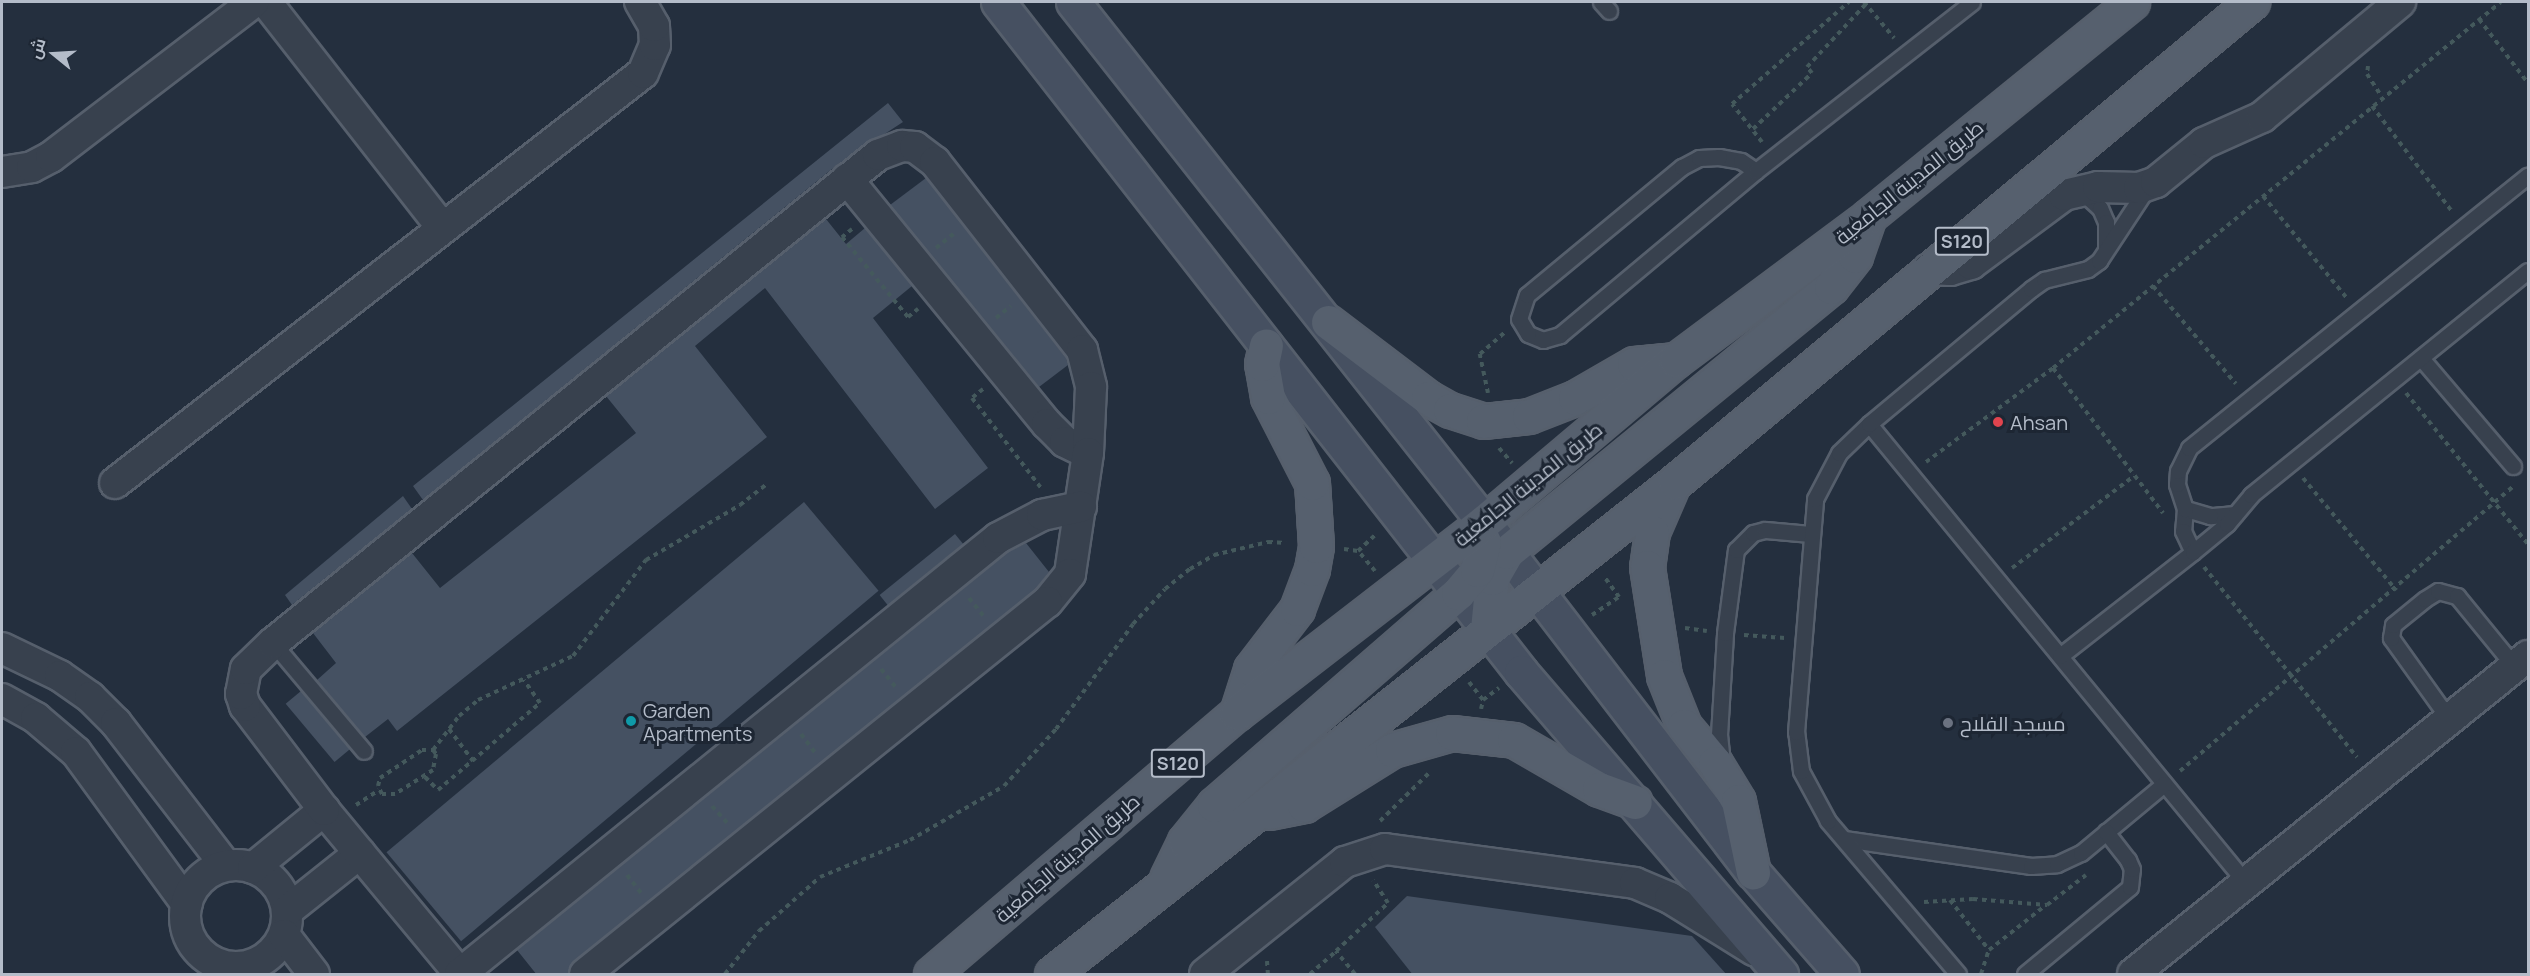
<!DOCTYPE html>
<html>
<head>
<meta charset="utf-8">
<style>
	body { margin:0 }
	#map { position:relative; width:2530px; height:976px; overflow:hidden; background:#242f3e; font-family:Manrope,Cairo,sans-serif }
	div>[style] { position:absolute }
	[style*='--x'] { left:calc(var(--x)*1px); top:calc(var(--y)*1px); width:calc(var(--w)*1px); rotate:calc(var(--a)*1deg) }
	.building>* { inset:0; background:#455162; transform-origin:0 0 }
	.path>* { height:4px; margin-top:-2px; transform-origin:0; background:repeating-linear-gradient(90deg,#44595c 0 4.5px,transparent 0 9px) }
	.roads { filter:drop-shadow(2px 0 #565f6c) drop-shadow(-2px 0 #565f6c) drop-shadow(0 2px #565f6c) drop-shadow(0 -2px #565f6c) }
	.lane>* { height:15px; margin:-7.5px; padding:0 7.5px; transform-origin:7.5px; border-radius:7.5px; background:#38414e }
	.street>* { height:30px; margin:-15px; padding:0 15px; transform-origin:15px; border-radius:15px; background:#38414e }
	.street>.ring { margin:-15px; padding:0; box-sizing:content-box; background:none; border:30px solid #38414e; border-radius:50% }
	.secondary>* { height:33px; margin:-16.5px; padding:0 16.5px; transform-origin:16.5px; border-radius:16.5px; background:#465061 }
	.primary>* { height:33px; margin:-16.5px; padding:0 16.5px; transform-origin:16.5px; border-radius:16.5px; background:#56606e }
	.dots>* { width:16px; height:16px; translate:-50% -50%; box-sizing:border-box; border:3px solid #1d2633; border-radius:50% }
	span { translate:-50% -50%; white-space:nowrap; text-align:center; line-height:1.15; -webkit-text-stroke:6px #1d2633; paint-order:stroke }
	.shield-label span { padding:2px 4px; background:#1d2633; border:2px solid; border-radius:4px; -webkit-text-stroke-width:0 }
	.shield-label { font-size:18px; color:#b4bcc9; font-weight:700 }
	.street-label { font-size:20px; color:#b4bcc9 }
	.poi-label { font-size:20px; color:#b4bcc9 }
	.left { translate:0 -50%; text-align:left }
	.frame { position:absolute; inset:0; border:3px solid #b4bcc9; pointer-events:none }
	.north { position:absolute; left:24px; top:24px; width:60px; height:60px; -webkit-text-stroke:4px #1d2633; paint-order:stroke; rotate:288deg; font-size:16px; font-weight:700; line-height:24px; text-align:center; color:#b4bcc9 }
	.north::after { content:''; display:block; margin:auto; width:21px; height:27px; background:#b4bcc9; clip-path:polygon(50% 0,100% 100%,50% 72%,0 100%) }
</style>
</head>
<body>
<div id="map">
	<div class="building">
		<i style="clip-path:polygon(888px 103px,903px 122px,837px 165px,423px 500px,413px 486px)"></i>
		<i style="clip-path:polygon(926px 178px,1066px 358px,1068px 365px,1039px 387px,890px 205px)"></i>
		<i style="clip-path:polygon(826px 219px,846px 244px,865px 228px,912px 286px,873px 318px,988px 468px,935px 509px,765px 288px,695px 346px,767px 437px,397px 731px,388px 719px,365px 737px,317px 680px,336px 663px,313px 633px,412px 553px,440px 588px,636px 433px,606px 396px)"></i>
		<i style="clip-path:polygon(403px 496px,412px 509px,292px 605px,285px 595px)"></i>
		<i style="left:804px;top:502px;width:116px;height:545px;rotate:50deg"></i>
		<i style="left:955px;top:534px;width:13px;height:97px;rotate:51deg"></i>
		<i style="clip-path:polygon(1026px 543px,1049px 572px,1035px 590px,574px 961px,568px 975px,537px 975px,517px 950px,1008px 552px)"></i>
		<i style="left:301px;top:691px;width:76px;height:20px;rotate:50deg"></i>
		<i style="clip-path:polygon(1407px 896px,1692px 936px,1727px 975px,1413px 975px,1375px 927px)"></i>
	</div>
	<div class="path">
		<i style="--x:1864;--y:2;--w:47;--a:50.2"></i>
		<i style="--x:2479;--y:19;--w:81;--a:52.6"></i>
		<i style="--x:2368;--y:66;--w:8;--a:97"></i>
		<i style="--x:2367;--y:74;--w:27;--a:57"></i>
		<i style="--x:2372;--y:106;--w:131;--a:52.8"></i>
		<i style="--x:1753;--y:129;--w:81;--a:-43.5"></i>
		<i style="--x:1812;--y:73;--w:8;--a:-130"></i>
		<i style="--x:1807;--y:67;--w:86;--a:-46.9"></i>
		<i style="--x:1762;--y:142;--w:48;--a:-128.3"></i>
		<i style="--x:1732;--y:104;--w:155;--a:-41.1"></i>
		<i style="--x:2263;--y:196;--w:131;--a:50.6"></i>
		<i style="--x:852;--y:229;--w:13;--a:141"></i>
		<i style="--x:842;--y:237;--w:104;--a:50.5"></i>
		<i style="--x:908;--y:317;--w:13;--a:-39"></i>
		<i style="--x:936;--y:248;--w:26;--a:-39"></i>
		<i style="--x:2153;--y:286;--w:128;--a:49.7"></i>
		<i style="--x:996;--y:318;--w:19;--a:-39"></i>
		<i style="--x:2053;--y:368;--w:182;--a:52.8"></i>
		<i style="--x:983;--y:389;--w:14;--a:141"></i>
		<i style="--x:972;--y:398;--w:113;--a:52.5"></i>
		<i style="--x:1488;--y:393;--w:40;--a:-102"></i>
		<i style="--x:1480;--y:354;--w:33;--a:-41"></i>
		<i style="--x:2406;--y:393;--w:194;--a:51.1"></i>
		<i style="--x:1499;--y:448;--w:20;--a:49"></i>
		<i style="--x:1926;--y:462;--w:158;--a:-36.5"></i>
		<i style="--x:2053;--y:368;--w:578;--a:-39.25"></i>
		<i style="--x:2303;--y:478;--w:146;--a:50.3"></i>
		<i style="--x:1344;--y:549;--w:14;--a:8"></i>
		<i style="--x:2204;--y:567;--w:244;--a:51.2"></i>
		<i style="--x:2012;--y:568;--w:153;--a:-37"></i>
		<i style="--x:1375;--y:571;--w:26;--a:-130"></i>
		<i style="--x:1358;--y:551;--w:26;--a:-43"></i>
		<i style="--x:969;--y:598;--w:26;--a:51"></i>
		<i style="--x:1592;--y:615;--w:32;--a:-34"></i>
		<i style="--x:1619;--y:597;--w:26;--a:-126"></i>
		<i style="--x:1685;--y:628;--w:22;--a:8"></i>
		<i style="--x:1744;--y:635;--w:41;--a:4.2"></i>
		<i style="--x:881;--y:669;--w:26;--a:51"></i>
		<i style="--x:1469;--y:682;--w:23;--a:52"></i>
		<i style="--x:1481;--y:709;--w:9;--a:-77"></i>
		<i style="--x:1483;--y:700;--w:20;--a:-37"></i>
		<i style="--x:449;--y:729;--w:40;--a:53"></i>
		<i style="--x:801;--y:734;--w:25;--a:53"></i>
		<i style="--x:422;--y:750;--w:11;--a:0"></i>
		<i style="--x:433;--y:750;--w:5;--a:53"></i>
		<i style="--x:436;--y:754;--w:16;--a:101"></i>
		<i style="--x:433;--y:770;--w:45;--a:147.7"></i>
		<i style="--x:395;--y:794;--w:13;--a:180"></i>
		<i style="--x:382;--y:794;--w:9;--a:-117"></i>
		<i style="--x:378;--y:786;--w:8;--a:-76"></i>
		<i style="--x:380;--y:778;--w:50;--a:-33.7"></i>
		<i style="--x:433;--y:750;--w:43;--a:-52.6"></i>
		<i style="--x:459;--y:716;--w:25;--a:-40"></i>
		<i style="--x:478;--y:700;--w:105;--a:-24.9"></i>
		<i style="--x:573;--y:656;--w:121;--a:-52.8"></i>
		<i style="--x:646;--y:560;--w:109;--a:-30.3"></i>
		<i style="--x:740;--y:505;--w:34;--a:-38"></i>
		<i style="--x:2180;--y:771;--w:439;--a:-40.5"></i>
		<i style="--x:425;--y:777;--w:18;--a:45"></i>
		<i style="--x:438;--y:790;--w:134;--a:-40.5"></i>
		<i style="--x:540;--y:703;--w:28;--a:-125"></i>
		<i style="--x:356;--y:805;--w:27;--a:-33"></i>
		<i style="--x:712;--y:806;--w:25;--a:48"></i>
		<i style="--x:1380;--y:821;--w:70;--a:-44.4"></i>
		<i style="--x:627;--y:875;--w:23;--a:52"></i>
		<i style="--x:1950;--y:900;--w:63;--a:52"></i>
		<i style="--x:1989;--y:950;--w:73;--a:-38.3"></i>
		<i style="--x:1924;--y:902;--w:49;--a:-3.5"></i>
		<i style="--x:1973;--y:899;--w:74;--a:4.6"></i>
		<i style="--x:2047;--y:905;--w:49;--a:-37.6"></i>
		<i style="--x:1267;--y:961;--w:13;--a:86"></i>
		<i style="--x:725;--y:974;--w:55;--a:-51.7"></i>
		<i style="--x:759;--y:931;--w:81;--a:-41.5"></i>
		<i style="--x:820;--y:877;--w:97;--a:-22.3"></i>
		<i style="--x:910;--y:840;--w:108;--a:-29.9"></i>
		<i style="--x:1004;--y:786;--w:77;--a:-47.6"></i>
		<i style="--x:1056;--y:729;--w:130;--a:-53.7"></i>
		<i style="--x:1133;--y:624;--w:47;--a:-47.6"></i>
		<i style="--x:1165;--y:589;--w:32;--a:-39"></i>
		<i style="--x:1190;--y:569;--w:28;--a:-30"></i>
		<i style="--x:1214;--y:555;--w:56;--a:-13.5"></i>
		<i style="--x:1268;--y:542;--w:18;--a:3"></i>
		<i style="--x:1310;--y:974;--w:35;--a:-41"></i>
		<i style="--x:1355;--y:974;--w:30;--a:-130"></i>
		<i style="--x:1336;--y:951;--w:71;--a:-42.7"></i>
		<i style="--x:1388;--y:903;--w:27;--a:-123"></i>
		<i style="--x:1981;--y:974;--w:25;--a:-72"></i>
	</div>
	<div class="roads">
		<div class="lane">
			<i style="--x:1601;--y:2;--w:12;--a:48"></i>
			<i style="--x:1719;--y:157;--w:22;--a:10"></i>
			<i style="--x:1741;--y:161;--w:18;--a:34"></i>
			<i style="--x:1756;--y:171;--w:256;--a:140.1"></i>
			<i style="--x:1560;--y:335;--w:18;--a:164"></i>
			<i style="--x:1543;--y:340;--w:16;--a:-158"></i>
			<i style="--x:1528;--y:334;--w:17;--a:-121"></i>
			<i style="--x:1519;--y:319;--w:25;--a:-72"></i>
			<i style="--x:1527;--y:295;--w:201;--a:-39.6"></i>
			<i style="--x:1682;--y:167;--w:19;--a:-28"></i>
			<i style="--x:1699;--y:158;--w:20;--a:-3"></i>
			<i style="--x:1756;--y:171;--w:274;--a:-38"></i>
			<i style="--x:2082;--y:192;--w:24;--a:42"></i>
			<i style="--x:2100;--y:208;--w:15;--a:67"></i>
			<i style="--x:2106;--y:222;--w:26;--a:90"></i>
			<i style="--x:2421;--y:358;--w:142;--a:49.6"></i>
			<i style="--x:1869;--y:424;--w:594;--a:50.6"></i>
			<i style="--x:2185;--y:509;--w:22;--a:95"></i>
			<i style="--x:2183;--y:531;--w:23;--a:65"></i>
			<i style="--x:2235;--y:514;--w:25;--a:175"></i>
			<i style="--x:2210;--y:516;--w:26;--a:-164"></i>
			<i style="--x:2185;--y:509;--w:26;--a:-108"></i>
			<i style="--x:2177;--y:484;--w:13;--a:-86"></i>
			<i style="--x:2178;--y:471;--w:25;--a:-64"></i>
			<i style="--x:2189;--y:448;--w:435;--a:-38.8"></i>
			<i style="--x:273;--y:643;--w:141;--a:49.9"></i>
			<i style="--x:2060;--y:656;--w:169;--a:-38"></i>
			<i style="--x:2193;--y:552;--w:44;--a:-39.5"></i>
			<i style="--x:2227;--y:524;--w:38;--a:-50"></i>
			<i style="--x:2251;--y:495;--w:356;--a:-39"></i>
			<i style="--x:2449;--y:719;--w:100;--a:-125.6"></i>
			<i style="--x:2391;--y:638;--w:13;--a:-81"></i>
			<i style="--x:2393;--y:625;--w:41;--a:-39.1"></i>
			<i style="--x:2425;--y:599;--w:15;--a:-32"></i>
			<i style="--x:2438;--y:591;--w:20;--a:15"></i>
			<i style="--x:2457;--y:596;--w:92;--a:50.8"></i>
			<i style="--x:1722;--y:763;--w:28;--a:-96"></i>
			<i style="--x:1719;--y:735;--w:102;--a:-86.6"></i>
			<i style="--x:1725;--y:633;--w:84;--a:-82.5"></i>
			<i style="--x:1736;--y:550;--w:24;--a:-45"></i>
			<i style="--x:1753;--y:533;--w:12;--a:-14"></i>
			<i style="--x:1765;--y:530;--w:46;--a:5"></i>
			<i style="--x:1844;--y:839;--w:189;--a:8.2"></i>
			<i style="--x:2031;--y:866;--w:26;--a:-4"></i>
			<i style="--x:2057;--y:864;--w:26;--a:-25"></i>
			<i style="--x:2081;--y:853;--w:108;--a:-39.7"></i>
			<i style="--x:1958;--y:974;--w:201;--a:-130.4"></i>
			<i style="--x:1828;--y:821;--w:57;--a:-118.4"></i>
			<i style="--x:1801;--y:771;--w:39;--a:-97"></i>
			<i style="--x:1796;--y:732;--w:234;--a:-85.3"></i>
			<i style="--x:1815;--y:499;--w:52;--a:-62.4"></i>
			<i style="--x:1839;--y:453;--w:42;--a:-44"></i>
			<i style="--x:1869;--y:424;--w:211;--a:-39.8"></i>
			<i style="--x:2031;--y:289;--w:16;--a:-35"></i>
			<i style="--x:2044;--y:280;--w:45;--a:-14"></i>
			<i style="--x:2088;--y:269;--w:14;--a:-36"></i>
			<i style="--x:2099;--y:261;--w:87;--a:-56.7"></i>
			<i style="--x:2025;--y:974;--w:136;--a:-39.6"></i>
			<i style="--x:2130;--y:887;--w:18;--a:-84"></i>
			<i style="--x:2132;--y:869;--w:10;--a:-114"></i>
			<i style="--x:2128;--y:860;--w:36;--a:-128"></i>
		</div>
		<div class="street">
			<i style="--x:266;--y:2;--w:286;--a:52"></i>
			<i style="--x:2;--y:172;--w:30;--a:-9"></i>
			<i style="--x:32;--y:167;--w:21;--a:-28"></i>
			<i style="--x:51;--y:157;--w:255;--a:-37.4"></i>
			<i style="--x:847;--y:179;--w:316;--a:50.8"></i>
			<i style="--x:1047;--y:424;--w:25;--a:45"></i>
			<i style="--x:1065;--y:442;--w:25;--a:26"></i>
			<i style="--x:1929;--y:269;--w:21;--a:3"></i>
			<i style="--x:1950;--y:270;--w:22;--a:-16"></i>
			<i style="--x:1971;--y:264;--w:116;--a:-36.6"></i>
			<i style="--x:2064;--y:195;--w:35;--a:-13"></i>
			<i style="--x:2098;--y:187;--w:41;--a:1.4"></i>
			<i style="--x:2139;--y:188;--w:18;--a:-19"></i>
			<i style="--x:2156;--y:182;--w:62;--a:-39.1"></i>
			<i style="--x:2204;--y:143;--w:64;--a:-24.1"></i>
			<i style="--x:2262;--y:117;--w:180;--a:-39.8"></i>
			<i style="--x:115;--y:483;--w:668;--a:-37.83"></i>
			<i style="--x:643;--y:73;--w:30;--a:-67"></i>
			<i style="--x:655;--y:45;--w:19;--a:-93"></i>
			<i style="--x:654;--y:26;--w:28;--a:-120"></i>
			<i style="--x:2;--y:648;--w:64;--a:25.8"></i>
			<i style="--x:60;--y:676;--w:37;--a:35"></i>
			<i style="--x:90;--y:697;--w:37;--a:45"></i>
			<i style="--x:116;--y:723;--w:180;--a:52.4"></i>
			<i style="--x:2;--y:699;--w:39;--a:29"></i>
			<i style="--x:36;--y:718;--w:52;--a:40.4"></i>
			<i style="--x:76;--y:752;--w:188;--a:53.9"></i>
			<i class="ring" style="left:185px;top:865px;width:72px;height:72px"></i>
			<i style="--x:253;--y:868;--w:92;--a:-39.2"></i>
			<i style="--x:287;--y:911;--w:93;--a:-38.5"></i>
			<i style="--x:284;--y:935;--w:49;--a:52.4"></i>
			<i style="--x:460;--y:974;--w:213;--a:-129.7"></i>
			<i style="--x:324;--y:810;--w:131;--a:-127.2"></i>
			<i style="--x:245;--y:706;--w:13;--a:-108"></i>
			<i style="--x:241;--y:694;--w:25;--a:-79"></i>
			<i style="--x:246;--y:669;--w:37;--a:-44"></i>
			<i style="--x:273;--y:643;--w:777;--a:-38.89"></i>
			<i style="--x:878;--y:155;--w:26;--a:-21"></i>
			<i style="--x:902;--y:146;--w:13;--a:4"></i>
			<i style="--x:915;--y:147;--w:25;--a:37"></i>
			<i style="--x:935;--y:162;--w:239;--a:52"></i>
			<i style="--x:1082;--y:350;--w:38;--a:76"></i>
			<i style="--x:1091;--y:387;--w:66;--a:92.6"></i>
			<i style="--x:1088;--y:453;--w:122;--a:98.5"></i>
			<i style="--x:1070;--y:574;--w:36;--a:129"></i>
			<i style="--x:1047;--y:602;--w:593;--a:141.16"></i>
			<i style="--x:460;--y:974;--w:692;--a:-39.02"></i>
			<i style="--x:998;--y:538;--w:50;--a:-27.6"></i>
			<i style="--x:1042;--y:515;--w:40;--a:-12"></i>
			<i style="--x:1205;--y:974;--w:179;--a:-38.7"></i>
			<i style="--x:1345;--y:862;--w:42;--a:-18"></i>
			<i style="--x:1385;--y:849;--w:252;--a:7.7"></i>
			<i style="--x:1635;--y:883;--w:38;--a:23"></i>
			<i style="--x:1670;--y:898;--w:99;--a:31.8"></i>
			<i style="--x:2133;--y:974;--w:507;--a:-38.84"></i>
		</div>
		<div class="secondary">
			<i style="--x:998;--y:2;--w:850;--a:52.02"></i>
			<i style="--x:1521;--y:672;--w:399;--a:49.3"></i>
			<i style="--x:1073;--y:2;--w:663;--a:51.68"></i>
			<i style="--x:1484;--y:522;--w:441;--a:52.5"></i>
			<i style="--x:1753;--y:872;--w:135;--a:48.9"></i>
		</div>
		<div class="primary">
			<i style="--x:1328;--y:322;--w:126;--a:37.2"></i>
			<i style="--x:1428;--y:398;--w:25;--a:29"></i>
			<i style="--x:1450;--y:410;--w:35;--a:18"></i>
			<i style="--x:1483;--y:421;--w:46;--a:-6.2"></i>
			<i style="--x:1529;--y:416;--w:49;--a:-21.4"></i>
			<i style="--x:1575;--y:398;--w:68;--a:-30"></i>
			<i style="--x:1634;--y:364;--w:42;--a:-5.4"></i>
			<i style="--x:1672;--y:486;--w:50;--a:113.5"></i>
			<i style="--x:1652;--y:532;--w:35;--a:98"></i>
			<i style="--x:1647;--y:567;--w:110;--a:81.1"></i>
			<i style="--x:1664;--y:676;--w:54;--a:68.2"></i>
			<i style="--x:1684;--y:726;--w:48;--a:50"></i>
			<i style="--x:1715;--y:763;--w:44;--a:58.8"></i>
			<i style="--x:1738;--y:801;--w:73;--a:78.1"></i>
			<i style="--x:1487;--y:629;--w:51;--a:-84.4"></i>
			<i style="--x:1492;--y:578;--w:30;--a:-60"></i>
			<i style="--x:1507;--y:552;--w:419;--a:-39.3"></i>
			<i style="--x:1831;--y:287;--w:39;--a:-52"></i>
			<i style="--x:1855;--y:256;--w:42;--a:-70.7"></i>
			<i style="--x:1237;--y:713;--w:46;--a:-72.3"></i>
			<i style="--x:1251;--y:669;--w:76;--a:-52.5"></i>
			<i style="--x:1297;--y:609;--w:43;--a:-69.4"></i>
			<i style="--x:1312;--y:569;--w:23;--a:-80"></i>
			<i style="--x:1316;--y:546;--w:63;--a:-93.6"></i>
			<i style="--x:1312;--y:483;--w:97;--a:-117.1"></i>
			<i style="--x:1268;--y:397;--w:34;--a:-100"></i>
			<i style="--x:1262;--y:364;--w:19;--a:-78"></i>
			<i style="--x:1269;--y:812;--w:36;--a:-11"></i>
			<i style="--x:1304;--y:805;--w:104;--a:-32"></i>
			<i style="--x:1392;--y:750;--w:62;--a:-15.8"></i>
			<i style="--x:1452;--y:733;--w:62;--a:6.4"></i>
			<i style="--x:1514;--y:740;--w:98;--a:30"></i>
			<i style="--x:1599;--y:789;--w:38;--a:20"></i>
			<i style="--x:1167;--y:878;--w:41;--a:-64.1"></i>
			<i style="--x:1185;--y:841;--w:46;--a:-51.1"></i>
			<i style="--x:1214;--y:805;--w:323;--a:-41"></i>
			<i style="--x:1458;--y:593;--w:30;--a:-50"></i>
			<i style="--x:1477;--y:570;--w:29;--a:-76"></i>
			<i style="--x:931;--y:974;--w:402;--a:-40.5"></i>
			<i style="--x:1237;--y:713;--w:312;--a:-37.7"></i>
			<i style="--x:1484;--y:522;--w:251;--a:-40.2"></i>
			<i style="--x:1676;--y:360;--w:241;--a:-36.7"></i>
			<i style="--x:1869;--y:216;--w:339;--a:-39.1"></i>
			<i style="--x:1052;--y:974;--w:794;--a:-38.3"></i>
			<i style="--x:1675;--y:482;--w:751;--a:-39.76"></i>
		</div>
	</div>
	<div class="dots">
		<i style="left:1998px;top:422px;background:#e0444e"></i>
		<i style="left:631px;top:721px;background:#0f9aa8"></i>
		<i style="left:1948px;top:723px;background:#6b7280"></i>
	</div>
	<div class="shield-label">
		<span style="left:1962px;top:241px">S120</span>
		<span style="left:1178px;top:763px">S120</span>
	</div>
	<div class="street-label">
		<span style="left:1909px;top:182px;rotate:-39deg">طريق المدينة الجامعية</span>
		<span style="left:1528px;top:484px;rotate:-39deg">طريق المدينة الجامعية</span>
		<span style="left:1067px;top:858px;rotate:-41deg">طريق المدينة الجامعية</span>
	</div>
	<div class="poi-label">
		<span class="left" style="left:2010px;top:422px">Ahsan</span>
		<span class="left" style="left:643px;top:722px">Garden<br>Apartments</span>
		<span class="left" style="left:1960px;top:723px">مسجد الفلاح</span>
	</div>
	<div class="frame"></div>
	<div class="north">ش</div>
</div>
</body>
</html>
